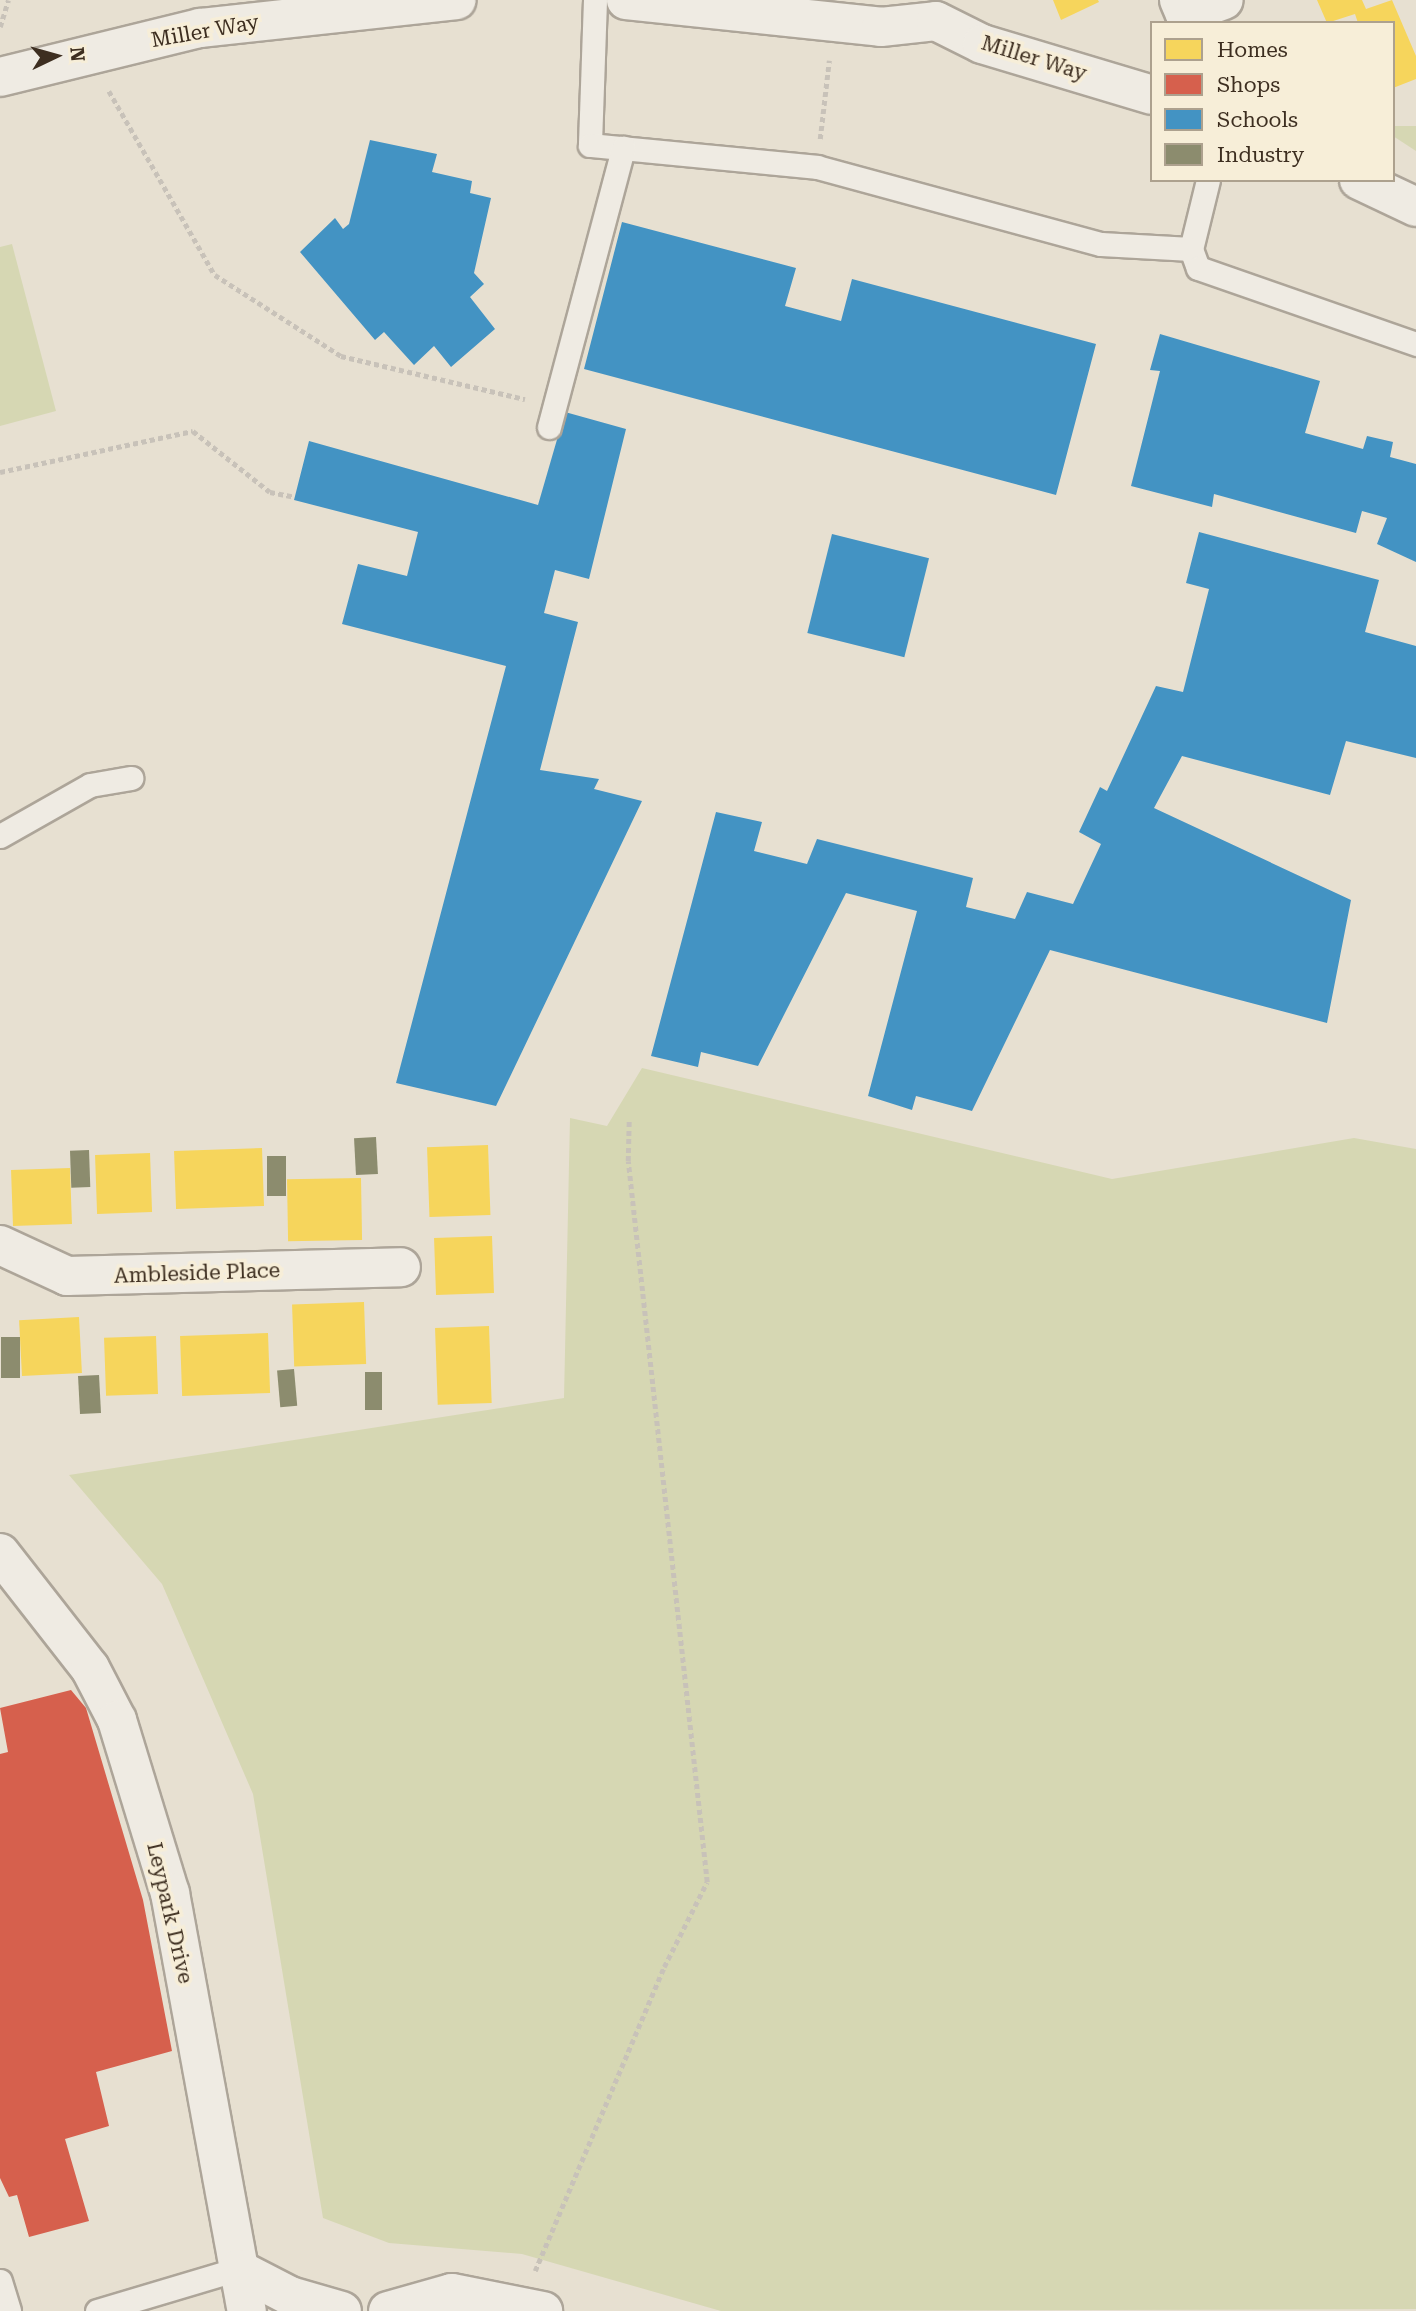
<!DOCTYPE html>
<html>
<head>
<meta charset="utf-8">
<style>
	body { margin:0 }
	#map { position:relative; width:1416px; height:2311px; overflow:hidden; background:#e7e0d1; font-family:"Roboto Serif",serif }
	div>[style] { position:absolute }
	[style*='--x'] { left:calc(var(--x)*1px); top:calc(var(--y)*1px); width:calc(var(--w)*1px); rotate:calc(var(--a)*1deg) }
	.green>* { inset:0; background:#d6d7b3 }
	.homes>* { inset:0; background:#f6d55c; transform-origin:0 0 }
	.shops>* { inset:0; background:#d6604d }
	.schools>* { inset:0; background:#4393c3; transform-origin:0 0 }
	.industry>* { inset:0; background:#8c8c6e; transform-origin:0 0 }
	.path>* { height:4.5px; margin-top:-2.25px; transform-origin:0; background:repeating-linear-gradient(90deg,#c8c2b9 0 5px,transparent 0 8.5px) }
	.roads { filter:drop-shadow(2px 0 #ada599) drop-shadow(-2px 0 #ada599) drop-shadow(0 2px #ada599) drop-shadow(0 -2px #ada599) }
	.service>* { height:23px; margin:-11.5px; padding:0 11.5px; transform-origin:11.5px; border-radius:11.5px; background:#efebe3 }
	.minor>* { height:38px; margin:-19px; padding:0 19px; transform-origin:19px; border-radius:19px; background:#efebe3 }
	.tertiary>* { height:38px; margin:-19px; padding:0 19px; transform-origin:19px; border-radius:19px; background:#efebe3 }
	span { translate:-50% -50%; white-space:nowrap; text-align:center; line-height:1.15; -webkit-text-stroke:7px #f7eed8; paint-order:stroke }
	.street-label { font-size:21px; color:#3d2e20 }
	.legend { position:absolute; left:1150px; top:21px; width:245px; height:161px; box-sizing:border-box; background:#f7eed8; border:2px solid #ada18e; margin:0; padding:9px 12px; list-style:none; font-size:21px; color:#3d2e20 }
	.legend li { display:flex; align-items:center; gap:14px; height:35px }
	.legend b { width:35px; border:2px solid #ada18e }
	.north { position:absolute; left:21px; top:21px; width:70px; height:70px; -webkit-text-stroke:5px #f7eed8; paint-order:stroke; rotate:85deg; font-size:19px; font-weight:700; line-height:28px; text-align:center; color:#3d2e20 }
	.north::after { content:''; display:block; margin:auto; width:24px; height:32px; background:#3d2e20; clip-path:polygon(50% 0,100% 100%,50% 72%,0 100%) }
</style>
</head>
<body>
<div id="map">
	<div class="green">
		<i style="clip-path:polygon(1393px 126px,1416px 126px,1416px 151px,1393px 136px)"></i>
		<i style="clip-path:polygon(12px 244px,56px 411px,0 426px,0 247px)"></i>
		<i style="clip-path:polygon(642px 1068px,1112px 1179px,1354px 1138px,1416px 1149px,1416px 2309px,721px 2311px,522px 2254px,389px 2243px,323px 2218px,253px 1794px,162px 1584px,69px 1475px,564px 1398px,570px 1118px,607px 1126px)"></i>
	</div>
	<div class="homes">
		<i style="clip-path:polygon(1053px 0,1098px 0,1099px 2px,1061px 20px)"></i>
		<i style="clip-path:polygon(1317px 0,1362px 0,1366px 9px,1392px 0,1416px 56px,1416px 79px,1393px 88px,1393px 23px,1358px 23px,1355px 14px,1327px 23px)"></i>
		<i style="left:488px;top:1145px;width:70px;height:61px;rotate:88deg"></i>
		<i style="left:262px;top:1148px;width:58px;height:88px;rotate:88deg"></i>
		<i style="left:150px;top:1153px;width:59px;height:55px;rotate:88deg"></i>
		<i style="left:70px;top:1168px;width:56px;height:59px;rotate:88deg"></i>
		<i style="left:361px;top:1178px;width:62px;height:74px;rotate:89deg"></i>
		<i style="left:492px;top:1236px;width:57px;height:58px;rotate:88deg"></i>
		<i style="left:364px;top:1302px;width:62px;height:72px;rotate:88deg"></i>
		<i style="left:79px;top:1317px;width:56px;height:60px;rotate:87deg"></i>
		<i style="left:489px;top:1326px;width:77px;height:54px;rotate:88deg"></i>
		<i style="left:268px;top:1333px;width:60px;height:88px;rotate:88deg"></i>
		<i style="left:156px;top:1336px;width:58px;height:52px;rotate:88deg"></i>
	</div>
	<div class="shops">
		<i style="clip-path:polygon(71px 1690px,86px 1708px,143px 1900px,172px 2051px,96px 2072px,109px 2126px,65px 2139px,89px 2221px,29px 2237px,17px 2195px,9px 2197px,0 2178px,0 1754px,8px 1752px,0 1708px)"></i>
	</div>
	<div class="schools">
		<i style="clip-path:polygon(370px 140px,437px 154px,432px 172px,472px 181px,470px 193px,491px 198px,474px 273px,484px 284px,470px 297px,495px 329px,451px 367px,434px 346px,414px 365px,384px 332px,375px 340px,300px 252px,335px 218px,343px 229px,349px 224px)"></i>
		<i style="clip-path:polygon(622px 222px,796px 268px,785px 306px,841px 321px,852px 279px,1096px 344px,1056px 495px,584px 369px)"></i>
		<i style="clip-path:polygon(1160px 334px,1320px 381px,1305px 433px,1363px 449px,1367px 436px,1393px 442px,1390px 457px,1416px 464px,1416px 562px,1377px 544px,1387px 518px,1362px 511px,1356px 533px,1214px 494px,1212px 507px,1131px 486px,1160px 371px,1150px 370px)"></i>
		<i style="clip-path:polygon(565px 412px,626px 429px,589px 579px,555px 570px,544px 613px,578px 622px,540px 770px,599px 779px,594px 789px,642px 801px,496px 1106px,396px 1083px,506px 666px,342px 624px,358px 564px,407px 576px,418px 532px,294px 500px,309px 441px,538px 505px)"></i>
		<i style="clip-path:polygon(1199px 532px,1379px 580px,1365px 632px,1416px 646px,1416px 758px,1346px 741px,1330px 795px,1182px 756px,1154px 808px,1351px 900px,1327px 1023px,1050px 950px,972px 1111px,916px 1096px,912px 1110px,868px 1096px,917px 911px,846px 893px,758px 1066px,701px 1052px,698px 1067px,651px 1056px,716px 812px,762px 822px,754px 851px,807px 864px,817px 839px,973px 878px,966px 907px,1015px 919px,1027px 892px,1073px 904px,1101px 844px,1079px 832px,1100px 787px,1107px 791px,1156px 686px,1183px 692px,1209px 589px,1186px 583px)"></i>
		<i style="left:832px;top:534px;width:100px;height:102px;rotate:14deg"></i>
	</div>
	<div class="industry">
		<i style="left:376px;top:1137px;width:37px;height:22px;rotate:87deg"></i>
		<i style="left:89px;top:1150px;width:37px;height:19px;rotate:88deg"></i>
		<i style="left:267px;top:1156px;width:19px;height:40px"></i>
		<i style="left:1px;top:1337px;width:19px;height:41px"></i>
		<i style="left:294px;top:1369px;width:37px;height:17px;rotate:85deg"></i>
		<i style="left:365px;top:1372px;width:17px;height:38px"></i>
		<i style="left:99px;top:1375px;width:38px;height:21px;rotate:87deg"></i>
	</div>
	<div class="path">
		<i style="--x:0;--y:27;--w:28;--a:-73"></i>
		<i style="--x:109;--y:91;--w:212;--a:60.1"></i>
		<i style="--x:215;--y:275;--w:150;--a:32.7"></i>
		<i style="--x:341;--y:356;--w:189;--a:13.2"></i>
		<i style="--x:820;--y:139;--w:79;--a:-83.4"></i>
		<i style="--x:0;--y:472;--w:197;--a:-12"></i>
		<i style="--x:193;--y:431;--w:98;--a:38.4"></i>
		<i style="--x:270;--y:492;--w:25;--a:11"></i>
		<i style="--x:535;--y:2271;--w:330;--a:-67"></i>
		<i style="--x:664;--y:1967;--w:95;--a:-63.2"></i>
		<i style="--x:707;--y:1882;--w:725;--a:-96.25"></i>
		<i style="--x:628;--y:1161;--w:40;--a:-88.6"></i>
	</div>
	<div class="roads">
		<div class="service">
			<i style="--x:595;--y:0;--w:145;--a:92"></i>
			<i style="--x:590;--y:145;--w:228;--a:5.5"></i>
			<i style="--x:817;--y:167;--w:294;--a:15.2"></i>
			<i style="--x:1101;--y:244;--w:90;--a:3.2"></i>
			<i style="--x:1208;--y:180;--w:71;--a:103.8"></i>
			<i style="--x:1191;--y:249;--w:20;--a:70"></i>
			<i style="--x:1198;--y:268;--w:231;--a:19.2"></i>
			<i style="--x:549;--y:427;--w:289;--a:-75.1"></i>
			<i style="--x:0;--y:836;--w:103;--a:-29.5"></i>
			<i style="--x:90;--y:785;--w:42;--a:-9.7"></i>
			<i style="--x:0;--y:2281;--w:31;--a:73"></i>
			<i style="--x:97;--y:2311;--w:147;--a:-16.6"></i>
		</div>
		<div class="minor">
			<i style="--x:1179;--y:0;--w:15;--a:67"></i>
			<i style="--x:1185;--y:14;--w:41;--a:-19.7"></i>
			<i style="--x:0;--y:1245;--w:74;--a:24.8"></i>
			<i style="--x:67;--y:1276;--w:334;--a:-1.5"></i>
			<i style="--x:0;--y:1553;--w:146;--a:52"></i>
			<i style="--x:90;--y:1668;--w:59;--a:62.6"></i>
			<i style="--x:117;--y:1720;--w:181;--a:73"></i>
			<i style="--x:170;--y:1893;--w:425;--a:79.6"></i>
			<i style="--x:238;--y:2269;--w:59;--a:27.4"></i>
			<i style="--x:290;--y:2296;--w:54;--a:16.1"></i>
			<i style="--x:388;--y:2311;--w:66;--a:-15.7"></i>
			<i style="--x:452;--y:2293;--w:93;--a:11.2"></i>
		</div>
		<div class="tertiary">
			<i style="--x:626;--y:0;--w:256;--a:6"></i>
			<i style="--x:881;--y:27;--w:55;--a:-6.2"></i>
			<i style="--x:936;--y:21;--w:51;--a:26.6"></i>
			<i style="--x:982;--y:44;--w:177;--a:16.7"></i>
			<i style="--x:0;--y:77;--w:206;--a:-13.8"></i>
			<i style="--x:200;--y:28;--w:258;--a:-6.2"></i>
			<i style="--x:1359;--y:180;--w:63;--a:25.3"></i>
		</div>
	</div>
	<div class="street-label">
		<span style="left:205px;top:31px;rotate:-10deg">Miller Way</span>
		<span style="left:1034px;top:58px;rotate:17deg">Miller Way</span>
		<span style="left:197px;top:1273px;rotate:-2deg">Ambleside Place</span>
		<span style="left:170px;top:1913px;rotate:77deg">Leypark Drive</span>
	</div>
	<ul class="legend">
	<li><b style="height:19px;background:#f6d55c"></b>Homes</li>
	<li><b style="height:19px;background:#d6604d"></b>Shops</li>
	<li><b style="height:19px;background:#4393c3"></b>Schools</li>
	<li><b style="height:19px;background:#8c8c6e"></b>Industry</li>
	</ul>
	<div class="north">N</div>
</div>
</body>
</html>
